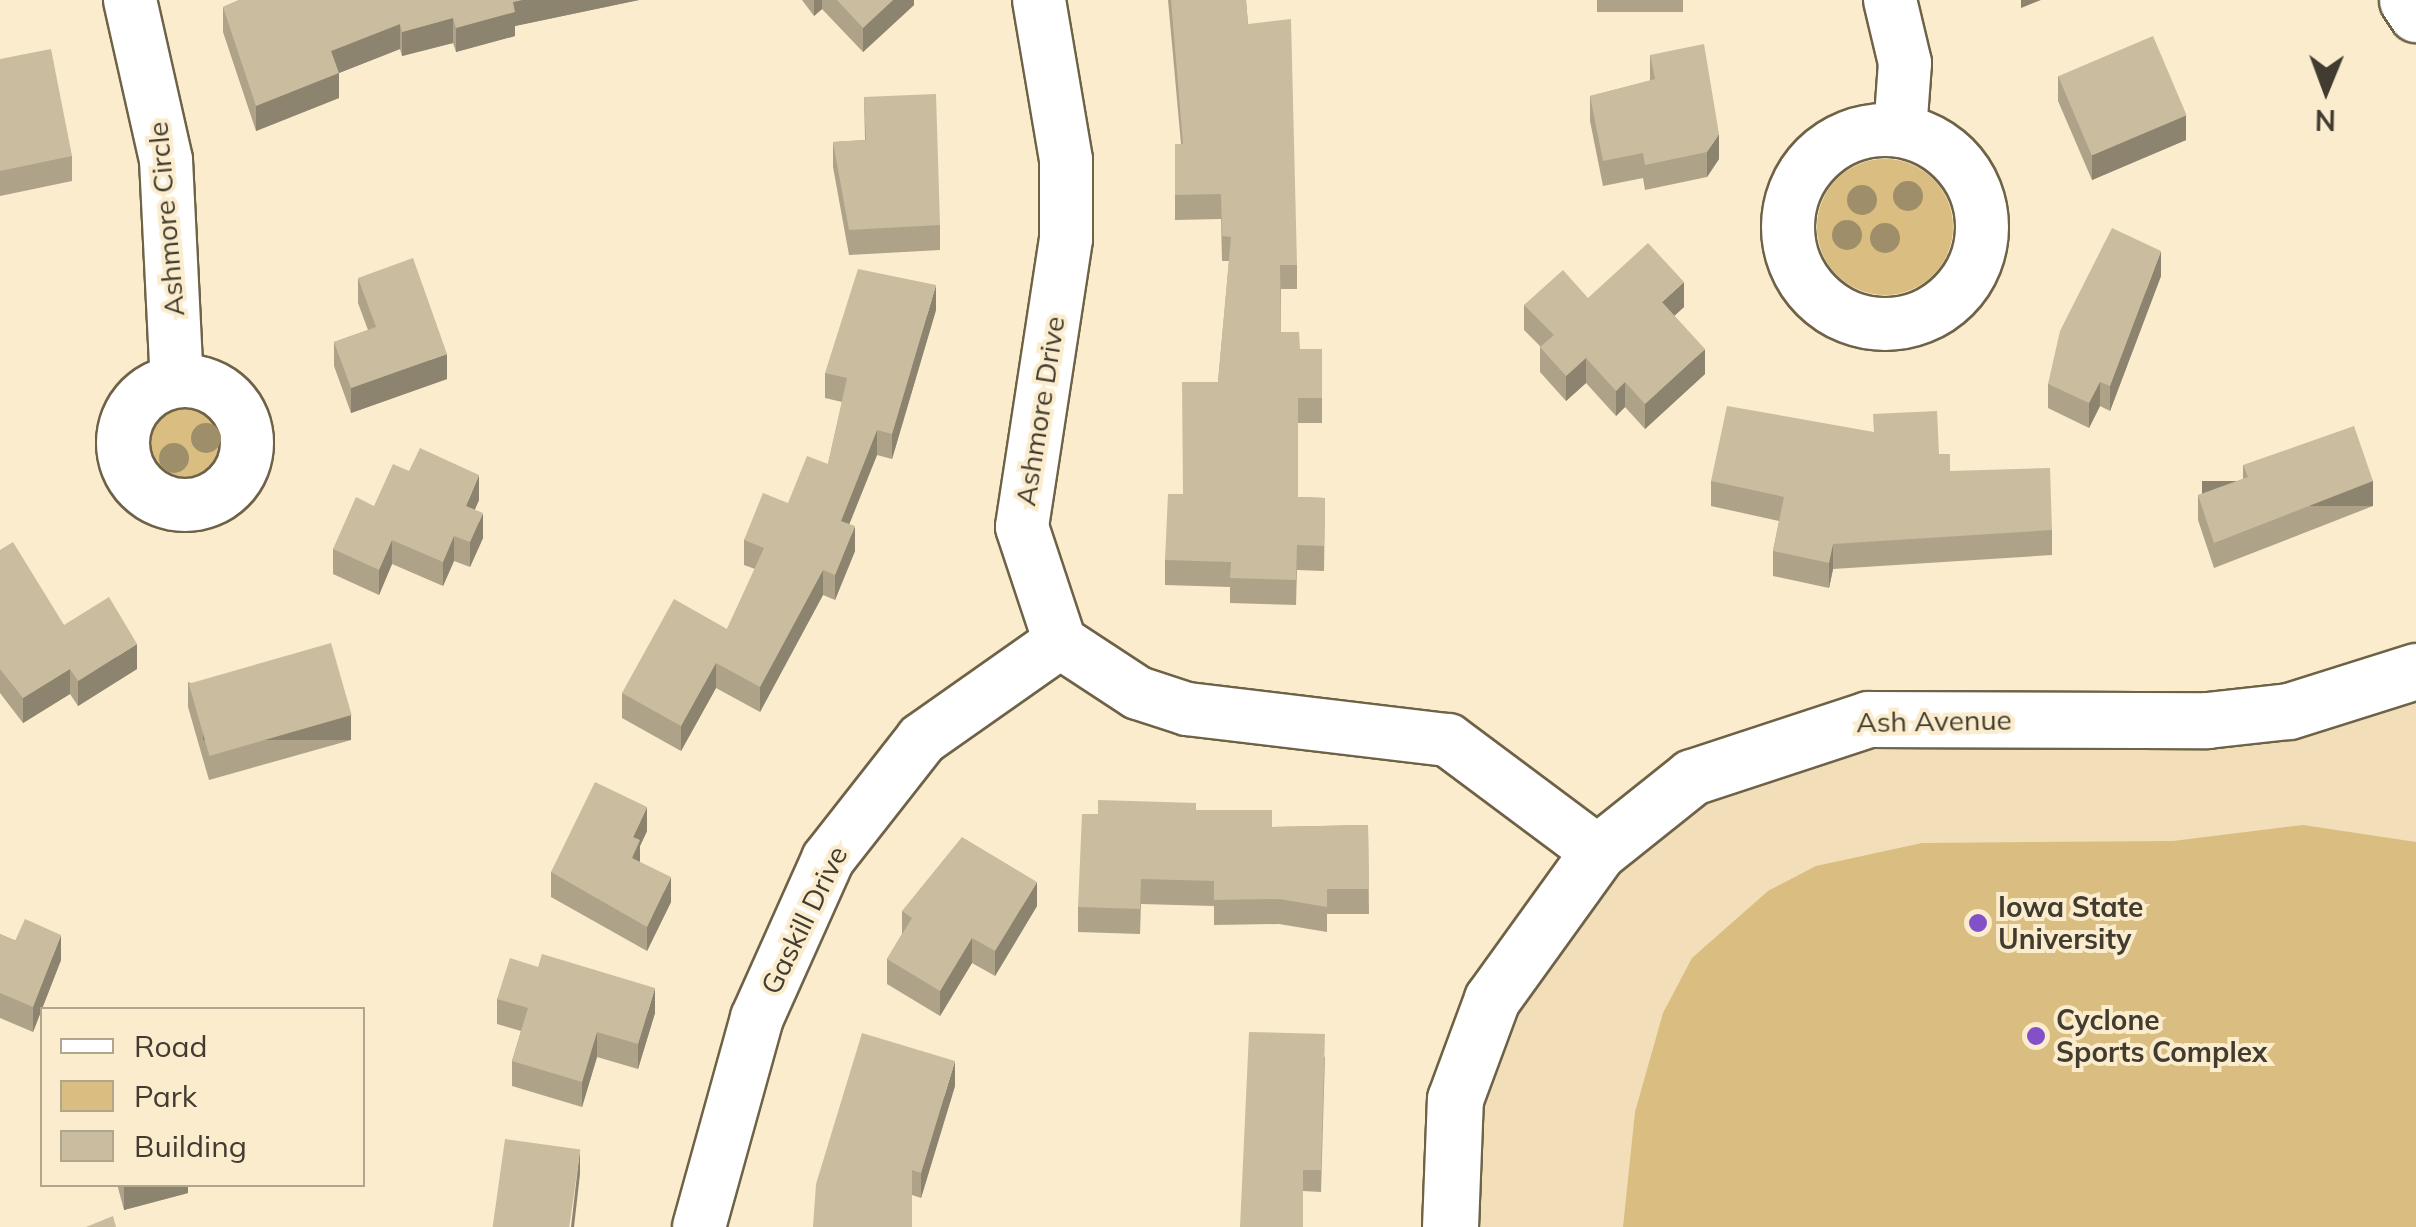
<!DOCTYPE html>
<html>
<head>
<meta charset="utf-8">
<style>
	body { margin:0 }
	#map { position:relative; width:2416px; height:1227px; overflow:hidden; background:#faeccd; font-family:Mulish,sans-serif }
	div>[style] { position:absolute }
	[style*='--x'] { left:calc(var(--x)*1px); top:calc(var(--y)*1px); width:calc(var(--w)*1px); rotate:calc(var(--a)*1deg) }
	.built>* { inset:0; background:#f2dfba }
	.green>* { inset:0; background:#d9bd81 }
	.round { border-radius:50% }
	.roads { filter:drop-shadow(2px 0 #6e6247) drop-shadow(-2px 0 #6e6247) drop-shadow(0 2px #6e6247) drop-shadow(0 -2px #6e6247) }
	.street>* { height:52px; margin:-26px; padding:0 26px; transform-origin:26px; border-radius:26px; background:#fff }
	.street>.ring { margin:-26px; padding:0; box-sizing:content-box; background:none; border:52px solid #fff; border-radius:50% }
	.secondary>* { height:55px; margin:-27.5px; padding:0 27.5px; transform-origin:27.5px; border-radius:27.5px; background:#fff }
	.trees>* { width:30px; height:30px; margin:-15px; border-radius:50%; background:#9f8e6a }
	.wall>* { inset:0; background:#aea289; transform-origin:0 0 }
	.shaded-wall>* { inset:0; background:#8d846f; transform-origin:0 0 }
	.building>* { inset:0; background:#cabc9f; transform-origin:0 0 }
	.dots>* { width:28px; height:28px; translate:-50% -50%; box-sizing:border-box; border:5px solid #faeccd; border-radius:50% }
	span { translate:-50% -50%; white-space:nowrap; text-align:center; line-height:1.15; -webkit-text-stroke:8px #faeccd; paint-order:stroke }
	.street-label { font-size:28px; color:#423c30 }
	.poi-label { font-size:28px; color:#423c30; font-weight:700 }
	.left { translate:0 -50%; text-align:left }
	.legend { position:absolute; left:40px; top:1007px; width:325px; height:180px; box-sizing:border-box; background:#faeccd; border:2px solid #b0a68e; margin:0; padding:12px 18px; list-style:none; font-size:30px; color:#423c30 }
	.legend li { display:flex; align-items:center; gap:20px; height:50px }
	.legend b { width:50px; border:2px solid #b0a68e }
	.north { position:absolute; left:2276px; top:40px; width:100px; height:100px; -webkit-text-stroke:8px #faeccd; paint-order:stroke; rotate:181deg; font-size:28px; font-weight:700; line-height:40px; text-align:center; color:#423c30 }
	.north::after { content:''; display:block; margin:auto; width:35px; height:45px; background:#423c30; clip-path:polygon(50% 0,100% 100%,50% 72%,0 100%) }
</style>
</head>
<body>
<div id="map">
	<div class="built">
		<i style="clip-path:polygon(2416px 671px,2416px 1227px,1450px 1227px,1518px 954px,1756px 749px,2207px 720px)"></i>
	</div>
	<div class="green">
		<i class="round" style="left:1817px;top:159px;width:136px;height:136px"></i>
		<i class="round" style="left:148px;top:403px;width:78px;height:78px"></i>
		<i style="clip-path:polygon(2303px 825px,2416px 842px,2416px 1227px,1623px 1227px,1635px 1112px,1663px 1013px,1692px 958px,1768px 891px,1816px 866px,1922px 843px,2173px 841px)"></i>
	</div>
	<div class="roads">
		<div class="street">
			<i style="--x:130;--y:0;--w:164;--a:77.3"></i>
			<i style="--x:166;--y:160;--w:221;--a:87.2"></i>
			<i style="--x:1039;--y:0;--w:162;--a:80.4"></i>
			<i style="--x:1066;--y:160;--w:79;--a:90"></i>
			<i style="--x:1066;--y:239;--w:291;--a:98.7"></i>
			<i style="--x:1022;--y:527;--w:121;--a:71.7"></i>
			<i style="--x:1060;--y:642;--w:93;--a:33.2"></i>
			<i style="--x:1138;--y:693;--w:52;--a:18.1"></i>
			<i style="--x:1187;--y:709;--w:263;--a:6.8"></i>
			<i style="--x:1448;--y:740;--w:187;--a:36.7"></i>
			<i style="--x:1890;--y:0;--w:65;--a:76.6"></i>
			<i style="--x:1905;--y:63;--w:68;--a:94.2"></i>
			<i class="ring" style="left:1788px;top:130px;width:142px;height:142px"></i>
			<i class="ring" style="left:123px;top:381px;width:72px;height:72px"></i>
			<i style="--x:699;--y:1227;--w:217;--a:-74.5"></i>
			<i style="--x:757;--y:1018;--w:174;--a:-65.9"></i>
			<i style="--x:828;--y:859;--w:152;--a:-51.9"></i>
			<i style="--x:922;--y:739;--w:169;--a:-35.1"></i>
		</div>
		<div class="secondary">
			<i style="--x:2407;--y:0;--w:17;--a:57"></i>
			<i style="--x:1450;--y:1227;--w:128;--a:-87.8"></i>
			<i style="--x:1455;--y:1099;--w:107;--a:-69.7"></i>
			<i style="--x:1492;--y:999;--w:181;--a:-54.2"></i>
			<i style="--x:1598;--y:852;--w:120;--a:-38.6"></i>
			<i style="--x:1692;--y:777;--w:185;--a:-18.2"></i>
			<i style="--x:1868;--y:719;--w:339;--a:0.2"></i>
			<i style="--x:2207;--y:720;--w:82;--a:-6.3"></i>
			<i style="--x:2289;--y:711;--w:133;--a:-17.5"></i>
		</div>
	</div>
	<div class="trees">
		<i style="left:1908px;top:196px"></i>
		<i style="left:1862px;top:200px"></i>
		<i style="left:1847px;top:235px"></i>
		<i style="left:1885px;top:238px"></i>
		<i style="left:206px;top:438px"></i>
		<i style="left:174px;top:458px"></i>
	</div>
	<div class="wall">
		<i style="clip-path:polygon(239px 0,639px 0,515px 26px,515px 36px,456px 52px,453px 43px,402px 56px,400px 49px,339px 73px,339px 98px,256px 131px,223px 32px,223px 7px)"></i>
		<i style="clip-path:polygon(802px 0,914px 0,914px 5px,863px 52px,822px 9px,814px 16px)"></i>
		<i style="clip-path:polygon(1168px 0,1246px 0,1248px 24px,1297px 265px,1297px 289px,1281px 289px,1281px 332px,1300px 349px,1322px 349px,1322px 423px,1298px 423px,1298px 497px,1325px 498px,1324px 571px,1297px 570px,1296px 605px,1230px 603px,1230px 587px,1165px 585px,1165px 560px,1183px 494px,1218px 382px,1229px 261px,1222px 261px,1221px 219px,1175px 220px,1175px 144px,1181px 144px)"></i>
		<i style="left:1597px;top:0;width:86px;height:12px"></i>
		<i style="clip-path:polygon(1650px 55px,1719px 159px,1707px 177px,1645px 190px,1643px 178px,1603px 186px,1590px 121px,1590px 96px,1650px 81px)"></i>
		<i style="clip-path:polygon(0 59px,72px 156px,72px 181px,0 196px)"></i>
		<i style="clip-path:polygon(2058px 76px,2186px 140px,2092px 180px,2058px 101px)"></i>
		<i style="clip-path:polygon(864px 97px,940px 225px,940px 250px,849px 255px,833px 167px,833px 142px,865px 140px)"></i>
		<i style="clip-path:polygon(2161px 276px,2110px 411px,2100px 406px,2089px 428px,2048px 408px,2048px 384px)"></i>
		<i style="clip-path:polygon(358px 278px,447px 379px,351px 413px,334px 366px,334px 342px,368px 330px,358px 303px)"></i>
		<i style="clip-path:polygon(1524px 305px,1684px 307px,1674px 316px,1705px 374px,1645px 429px,1625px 407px,1616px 416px,1586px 383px,1566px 401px,1540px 372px,1540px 346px,1524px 330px)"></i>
		<i style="clip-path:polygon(936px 310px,892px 459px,877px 455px,849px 524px,855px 551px,835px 600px,823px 595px,760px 712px,716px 688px,681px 751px,622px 718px,622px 693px,727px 629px,755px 569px,744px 565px,744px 540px,788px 503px,828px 464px,842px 402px,825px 398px,825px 373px)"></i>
		<i style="clip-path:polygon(1939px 454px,1950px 471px,2052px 530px,2052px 555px,1833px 569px,1829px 588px,1773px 576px,1773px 551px,1779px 521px,1711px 506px,1711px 481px)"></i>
		<i style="clip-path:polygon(2243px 465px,2373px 506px,2214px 568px,2198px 520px,2198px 495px,2243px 479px)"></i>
		<i style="clip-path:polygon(479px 500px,475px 509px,483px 538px,470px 567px,454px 561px,443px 586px,392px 564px,379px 595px,333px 574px,333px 549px,374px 506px)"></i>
		<i style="clip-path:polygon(0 550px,64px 625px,137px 669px,78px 706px,70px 694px,23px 723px,0 693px)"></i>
		<i style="clip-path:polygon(188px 682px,351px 740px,209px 780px,188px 707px)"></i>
		<i style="clip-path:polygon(1196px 810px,1272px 827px,1368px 825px,1369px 914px,1327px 914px,1327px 932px,1279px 924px,1214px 925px,1214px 906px,1141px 904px,1140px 934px,1078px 932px,1078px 907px,1098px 814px)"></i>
		<i style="clip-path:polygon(647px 831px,640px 846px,640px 862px,671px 902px,647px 951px,551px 897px,551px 872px)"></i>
		<i style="clip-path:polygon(1037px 906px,995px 976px,972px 963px,940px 1016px,887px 984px,887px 959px,902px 934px,902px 911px)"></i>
		<i style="clip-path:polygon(0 934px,61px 960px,33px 1032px,0 1018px)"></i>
		<i style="clip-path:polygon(497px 999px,655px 1013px,638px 1069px,597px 1057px,582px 1107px,512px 1086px,512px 1061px,521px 1031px,497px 1024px)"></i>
		<i style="clip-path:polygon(1325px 1056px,1321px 1192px,1303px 1191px,1240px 1227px)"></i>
		<i style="clip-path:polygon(955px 1086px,921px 1198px,912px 1195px,813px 1227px)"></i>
		<i style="clip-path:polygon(117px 1184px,188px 1184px,188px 1193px,124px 1210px)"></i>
	</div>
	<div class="shaded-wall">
		<i style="clip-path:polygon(522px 0,639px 0,515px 26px,515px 36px,456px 52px,456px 28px,513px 2px)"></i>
		<i style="clip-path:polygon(814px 0,822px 0,822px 9px,814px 16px)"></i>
		<i style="clip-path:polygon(893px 0,914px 0,914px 5px,863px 52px,863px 28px)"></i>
		<i style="clip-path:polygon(2021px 0,2041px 0,2021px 8px)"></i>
		<i style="clip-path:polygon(453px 18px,453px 43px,402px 56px,402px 32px)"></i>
		<i style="clip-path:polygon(400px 24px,400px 49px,339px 73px,339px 98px,256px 131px,256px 106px,331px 51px)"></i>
		<i style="clip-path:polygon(2186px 115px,2186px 140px,2092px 180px,2092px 155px)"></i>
		<i style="clip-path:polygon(1719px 134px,1719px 159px,1707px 177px,1707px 152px)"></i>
		<i style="clip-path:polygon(2161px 251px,2161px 276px,2110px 411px,2110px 386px)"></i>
		<i style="clip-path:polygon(1684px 282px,1684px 307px,1662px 327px,1662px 302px)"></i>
		<i style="clip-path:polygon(936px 285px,936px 310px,892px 459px,892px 434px)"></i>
		<i style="clip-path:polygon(1705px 349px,1705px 374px,1645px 429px,1645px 404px)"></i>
		<i style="clip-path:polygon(447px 354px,447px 379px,351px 413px,351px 388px)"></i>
		<i style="clip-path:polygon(1586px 358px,1586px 383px,1566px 401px,1566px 376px)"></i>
		<i style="clip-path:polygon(1625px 382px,1625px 407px,1616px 416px,1616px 391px)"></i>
		<i style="clip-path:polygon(2100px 382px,2100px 406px,2089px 428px,2089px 403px)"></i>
		<i style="clip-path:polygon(877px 430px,877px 455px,841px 545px,841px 521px)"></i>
		<i style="clip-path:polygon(479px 475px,479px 500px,466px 530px,466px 506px)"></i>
		<i style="left:2373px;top:481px;width:25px;height:171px;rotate:90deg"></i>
		<i style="clip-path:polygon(483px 513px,483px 538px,470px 567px,470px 542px)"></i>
		<i style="clip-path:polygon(855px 526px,855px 551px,835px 600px,835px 575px)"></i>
		<i style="clip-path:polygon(454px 536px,454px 561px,443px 586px,443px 562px)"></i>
		<i style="clip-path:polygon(392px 540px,392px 564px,379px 595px,379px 570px)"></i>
		<i style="clip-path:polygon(1833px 544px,1833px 569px,1829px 588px,1829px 563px)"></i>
		<i style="clip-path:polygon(823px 570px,823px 595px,760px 712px,760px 687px)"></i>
		<i style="clip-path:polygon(137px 644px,137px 669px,78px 706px,78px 681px)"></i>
		<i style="clip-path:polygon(716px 663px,716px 688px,681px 751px,681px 726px)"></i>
		<i style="clip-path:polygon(70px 669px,70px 694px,23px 723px,23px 698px)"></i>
		<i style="left:351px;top:715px;width:25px;height:148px;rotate:90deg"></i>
		<i style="clip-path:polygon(647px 807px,647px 831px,640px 846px,640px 865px,632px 883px,633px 837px)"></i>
		<i style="clip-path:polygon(671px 877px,671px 902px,647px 951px,647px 927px)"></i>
		<i style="clip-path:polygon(1037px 882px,1037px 906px,995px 976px,995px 951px)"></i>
		<i style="clip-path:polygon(61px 935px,61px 960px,33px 1032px,33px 1007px)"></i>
		<i style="clip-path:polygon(972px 938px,972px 963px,940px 1016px,940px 991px)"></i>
		<i style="clip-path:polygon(655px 988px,655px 1013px,638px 1069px,638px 1044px)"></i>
		<i style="clip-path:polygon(597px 1032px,597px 1057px,582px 1107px,582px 1082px)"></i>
		<i style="clip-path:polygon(955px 1061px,955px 1086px,921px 1198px,921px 1173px)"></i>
		<i style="clip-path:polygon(580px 1149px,580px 1174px,574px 1227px,571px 1227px)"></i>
		<i style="clip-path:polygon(126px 1184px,188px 1184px,188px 1193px,124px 1210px,124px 1185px)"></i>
	</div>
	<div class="building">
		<i style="clip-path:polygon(239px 0,522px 0,513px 2px,515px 12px,456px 28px,453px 18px,402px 32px,400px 24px,331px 51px,339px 73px,256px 106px,223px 7px)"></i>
		<i style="clip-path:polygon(837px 0,893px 0,863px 28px)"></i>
		<i style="clip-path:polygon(1171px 0,1246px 0,1248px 24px,1291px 19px,1297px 265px,1280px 265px,1281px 332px,1299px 332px,1300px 349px,1322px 349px,1322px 398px,1298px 398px,1298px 497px,1325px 498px,1324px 546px,1297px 545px,1296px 580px,1230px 578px,1231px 562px,1165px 560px,1168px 494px,1183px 494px,1182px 382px,1218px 382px,1231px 237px,1222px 236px,1221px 194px,1175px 195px,1175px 144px,1183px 144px)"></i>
		<i style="left:2153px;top:36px;width:86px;height:103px;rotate:67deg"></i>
		<i style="clip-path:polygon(1704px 44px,1719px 134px,1707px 152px,1645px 165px,1643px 153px,1603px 161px,1590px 96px,1655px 79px,1650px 55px)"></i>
		<i style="clip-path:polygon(51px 49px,72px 156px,0 171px,0 59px)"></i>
		<i style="clip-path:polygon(936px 94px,940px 225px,849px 230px,833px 142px,866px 140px,864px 97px)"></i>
		<i style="clip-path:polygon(2112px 228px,2161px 251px,2110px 386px,2100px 382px,2089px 403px,2048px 384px,2060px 331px)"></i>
		<i style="clip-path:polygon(1648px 243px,1684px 282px,1662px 302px,1705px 349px,1645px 404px,1625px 382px,1616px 391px,1586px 358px,1566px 376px,1540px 347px,1554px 335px,1524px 305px,1563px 270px,1588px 298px)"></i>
		<i style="clip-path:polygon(413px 258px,447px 354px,351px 388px,334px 342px,376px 327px,358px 278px)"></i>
		<i style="clip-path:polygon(858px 269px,936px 285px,892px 434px,877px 430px,841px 521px,855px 526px,835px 575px,823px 570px,760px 687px,716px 663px,681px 726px,622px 693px,674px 599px,727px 629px,764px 548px,744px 540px,763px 493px,788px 503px,807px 456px,828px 464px,847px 378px,825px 373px)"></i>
		<i style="clip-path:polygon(1727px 406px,1874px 432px,1873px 414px,1937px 411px,1939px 454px,1950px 454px,1950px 471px,2050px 468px,2052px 530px,1833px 544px,1829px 563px,1773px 551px,1784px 497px,1711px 481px)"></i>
		<i style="clip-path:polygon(2354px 426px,2373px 481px,2214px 543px,2198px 495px,2248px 477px,2243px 465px)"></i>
		<i style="clip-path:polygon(420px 448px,479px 475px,466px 506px,483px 513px,470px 542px,454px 536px,443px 562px,392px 540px,379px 570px,333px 549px,356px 497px,374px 506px,393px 464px,409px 471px)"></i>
		<i style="clip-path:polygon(13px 542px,64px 625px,109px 597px,137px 644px,78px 681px,70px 669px,23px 698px,0 669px,0 550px)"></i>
		<i style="left:331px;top:643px;width:75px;height:148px;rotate:74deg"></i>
		<i style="clip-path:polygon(595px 782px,647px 807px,633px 837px,640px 840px,632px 858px,671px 877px,647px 927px,551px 872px)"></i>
		<i style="clip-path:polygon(1098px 800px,1196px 803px,1196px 810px,1272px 810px,1272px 827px,1368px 825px,1369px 889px,1327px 889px,1327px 907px,1279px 899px,1214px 900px,1214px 881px,1141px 879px,1140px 909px,1078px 907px,1082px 814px,1098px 814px)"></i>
		<i style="clip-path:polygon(962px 837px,1037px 882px,995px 951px,972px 938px,940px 991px,887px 959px,912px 918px,902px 911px)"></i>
		<i style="clip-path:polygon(25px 919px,61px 935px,33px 1007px,0 993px,0 934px,15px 941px)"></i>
		<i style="clip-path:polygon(542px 954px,655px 988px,638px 1044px,597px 1032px,582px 1082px,512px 1061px,528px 1008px,497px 999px,510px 958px,538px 967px)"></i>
		<i style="clip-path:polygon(1249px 1032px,1325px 1034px,1321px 1170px,1303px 1170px,1303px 1227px,1240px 1227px)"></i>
		<i style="clip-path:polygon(862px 1033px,955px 1061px,921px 1173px,912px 1170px,912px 1227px,813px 1227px,816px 1184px)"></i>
		<i style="left:505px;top:1139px;width:76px;height:89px;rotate:8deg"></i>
		<i style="clip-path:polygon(113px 1216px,116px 1227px,86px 1227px)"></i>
	</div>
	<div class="dots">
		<i style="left:1978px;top:923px;background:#8251c9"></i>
		<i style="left:2036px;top:1036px;background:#8251c9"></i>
	</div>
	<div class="street-label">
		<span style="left:166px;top:219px;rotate:-95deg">Ashmore Circle</span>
		<span style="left:1040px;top:411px;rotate:-81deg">Ashmore Drive</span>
		<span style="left:1934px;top:721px;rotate:-1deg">Ash Avenue</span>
		<span style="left:804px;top:920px;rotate:-64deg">Gaskill Drive</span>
	</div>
	<div class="poi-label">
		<span class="left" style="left:1998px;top:923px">Iowa State<br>University</span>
		<span class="left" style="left:2056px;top:1036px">Cyclone<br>Sports Complex</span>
	</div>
	<ul class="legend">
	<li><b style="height:12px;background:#fff"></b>Road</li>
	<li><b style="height:28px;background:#d9bd81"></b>Park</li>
	<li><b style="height:28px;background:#cabc9f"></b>Building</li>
	</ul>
	<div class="north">N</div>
</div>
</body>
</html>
